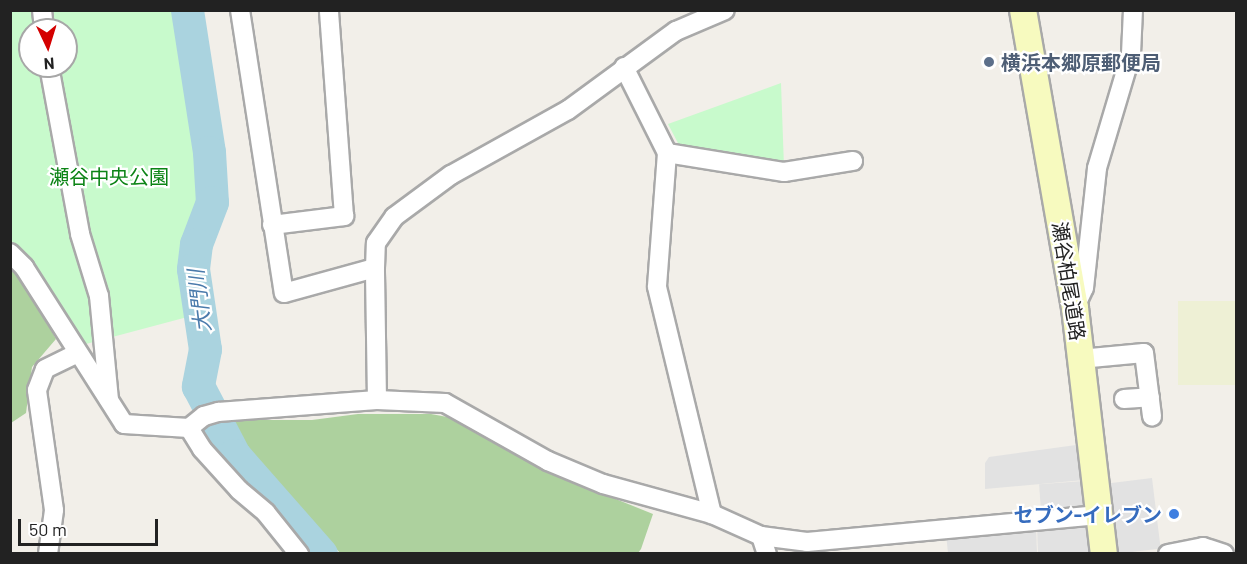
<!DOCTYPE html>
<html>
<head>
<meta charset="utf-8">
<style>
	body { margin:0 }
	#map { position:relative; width:1247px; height:564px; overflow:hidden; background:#f2efe9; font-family:Barlow,"Noto Sans JP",sans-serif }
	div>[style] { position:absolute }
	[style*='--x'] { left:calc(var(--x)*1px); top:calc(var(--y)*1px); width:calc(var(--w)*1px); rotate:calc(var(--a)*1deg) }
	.farmland>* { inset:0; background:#eef0d5; transform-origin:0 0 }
	.forest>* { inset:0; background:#add19e }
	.park>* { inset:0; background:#c8facc }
	.parking>* { inset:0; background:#e2e2e2; transform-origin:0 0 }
	.river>* { height:33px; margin:-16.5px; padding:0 16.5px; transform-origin:16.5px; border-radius:16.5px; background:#aad3df }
	.roads { filter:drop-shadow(2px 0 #a9a9a9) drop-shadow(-2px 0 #a9a9a9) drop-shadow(0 2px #a9a9a9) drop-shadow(0 -2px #a9a9a9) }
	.street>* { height:18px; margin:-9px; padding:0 9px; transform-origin:9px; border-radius:9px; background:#fff }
	.secondary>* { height:26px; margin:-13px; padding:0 13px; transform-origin:13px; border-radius:13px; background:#f7fabf }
	.dots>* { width:16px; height:16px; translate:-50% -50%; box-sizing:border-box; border:3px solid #fff; border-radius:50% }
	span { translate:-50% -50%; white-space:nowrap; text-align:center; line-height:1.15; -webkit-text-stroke:4.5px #fff; paint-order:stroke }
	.service-label { font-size:20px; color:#4e5e75; font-weight:700 }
	.left { translate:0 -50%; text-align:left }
	.park-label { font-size:20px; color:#0c8416 }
	.street-label { font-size:20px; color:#222 }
	.shop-label { font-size:20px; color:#366cbe; font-weight:700 }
	.right { translate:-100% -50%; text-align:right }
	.water-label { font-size:21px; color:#4a7aab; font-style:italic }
	.frame { position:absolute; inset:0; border:12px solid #222; pointer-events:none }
	.north { position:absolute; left:18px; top:18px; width:60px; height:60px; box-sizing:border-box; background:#fff; border:2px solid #a7a7a7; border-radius:50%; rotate:176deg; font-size:16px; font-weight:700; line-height:24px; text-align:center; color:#222 }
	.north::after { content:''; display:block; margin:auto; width:21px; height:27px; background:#d40000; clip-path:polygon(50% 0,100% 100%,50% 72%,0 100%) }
	.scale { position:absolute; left:18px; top:519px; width:140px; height:27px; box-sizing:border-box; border:3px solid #222; border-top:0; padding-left:8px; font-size:18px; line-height:21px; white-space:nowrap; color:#222; -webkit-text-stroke:4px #fff; paint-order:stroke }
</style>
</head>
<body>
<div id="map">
	<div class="farmland">
		<i style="left:1236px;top:301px;width:84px;height:58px;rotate:90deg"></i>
	</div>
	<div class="forest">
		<i style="clip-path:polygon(10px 268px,23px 279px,56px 339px,32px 367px,26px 413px,11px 423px)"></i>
		<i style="clip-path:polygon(358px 414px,431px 414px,458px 419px,556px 475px,653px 514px,641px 549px,638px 553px,340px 553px,268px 475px,216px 427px,242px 420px,312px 420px)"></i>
	</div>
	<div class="park">
		<i style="clip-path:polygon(evenodd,10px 11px,177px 11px,206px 150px,208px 202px,193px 242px,190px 295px,195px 315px,86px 344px,11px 240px,10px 11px,30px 30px,66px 30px,66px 66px,30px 66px,30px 30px)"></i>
		<i style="clip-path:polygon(781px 83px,784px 167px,679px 145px,668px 124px)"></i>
	</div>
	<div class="parking">
		<i style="clip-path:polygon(1076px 445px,1076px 449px,1081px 449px,1084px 480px,985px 489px,985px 463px,989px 457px)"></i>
		<i style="left:1152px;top:478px;width:71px;height:51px;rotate:83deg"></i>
		<i style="left:1084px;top:481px;width:30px;height:45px;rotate:86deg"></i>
		<i style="clip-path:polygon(1083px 522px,1090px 527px,1095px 553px,1038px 553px,1037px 526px)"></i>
		<i style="clip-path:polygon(1036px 527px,1037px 553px,948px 553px,946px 534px)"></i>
	</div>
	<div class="river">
		<i style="--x:187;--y:10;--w:144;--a:81.2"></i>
		<i style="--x:209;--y:152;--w:50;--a:86.6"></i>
		<i style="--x:212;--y:202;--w:45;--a:110.9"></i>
		<i style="--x:196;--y:244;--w:25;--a:97"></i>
		<i style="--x:193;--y:269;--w:81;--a:81.5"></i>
		<i style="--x:205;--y:349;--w:38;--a:101"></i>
		<i style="--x:198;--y:386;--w:78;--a:62.4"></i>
		<i style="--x:234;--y:455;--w:132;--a:48.7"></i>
	</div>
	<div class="roads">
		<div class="street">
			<i style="--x:42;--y:10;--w:20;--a:84"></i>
			<i style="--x:240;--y:10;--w:286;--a:81.2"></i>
			<i style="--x:284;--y:293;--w:94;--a:-15.4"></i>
			<i style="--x:49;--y:66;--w:171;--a:79.5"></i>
			<i style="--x:80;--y:234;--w:65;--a:73"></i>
			<i style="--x:99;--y:296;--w:104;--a:84.5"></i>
			<i style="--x:624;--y:67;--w:96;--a:63.4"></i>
			<i style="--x:667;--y:153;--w:134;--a:94.3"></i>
			<i style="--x:657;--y:287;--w:234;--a:76.4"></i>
			<i style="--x:712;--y:514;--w:54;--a:24.2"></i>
			<i style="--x:761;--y:536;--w:46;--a:7.4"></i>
			<i style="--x:807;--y:542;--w:293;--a:-5.3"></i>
			<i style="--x:667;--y:153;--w:119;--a:9.2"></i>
			<i style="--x:784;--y:172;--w:70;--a:-9.1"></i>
			<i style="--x:272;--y:225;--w:73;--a:-7.1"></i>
			<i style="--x:344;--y:216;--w:207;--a:-94.2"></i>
			<i style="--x:10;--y:253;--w:20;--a:45"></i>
			<i style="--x:24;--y:267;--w:186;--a:57.5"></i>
			<i style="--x:124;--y:424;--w:65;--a:3.5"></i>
			<i style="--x:189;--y:428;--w:19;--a:-39"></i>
			<i style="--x:204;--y:416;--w:15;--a:-16"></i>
			<i style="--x:218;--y:412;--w:159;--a:-4.3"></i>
			<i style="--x:1075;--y:307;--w:21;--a:-65"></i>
			<i style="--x:1084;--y:288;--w:121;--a:-83.8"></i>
			<i style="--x:1097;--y:168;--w:119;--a:-73.4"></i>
			<i style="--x:1131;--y:54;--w:44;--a:-87.4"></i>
			<i style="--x:1080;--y:359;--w:64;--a:-5.4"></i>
			<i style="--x:1144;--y:353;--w:64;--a:82.8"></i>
			<i style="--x:1124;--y:399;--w:26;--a:-4"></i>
			<i style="--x:189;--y:428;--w:25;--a:58"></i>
			<i style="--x:202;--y:449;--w:55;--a:47.9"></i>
			<i style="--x:239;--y:490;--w:35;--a:40"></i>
			<i style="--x:266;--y:513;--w:53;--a:51.2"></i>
			<i style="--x:712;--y:514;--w:113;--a:-164.6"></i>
			<i style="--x:603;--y:484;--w:60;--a:-157.3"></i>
			<i style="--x:548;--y:461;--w:118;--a:-150.6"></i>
			<i style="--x:445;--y:403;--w:68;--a:-177.5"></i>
			<i style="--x:377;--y:400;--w:132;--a:-90.9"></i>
			<i style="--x:375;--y:268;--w:25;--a:-88"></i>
			<i style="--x:376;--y:243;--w:32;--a:-55"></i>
			<i style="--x:394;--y:217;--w:71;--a:-36.4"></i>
			<i style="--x:451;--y:175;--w:134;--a:-29.1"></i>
			<i style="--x:568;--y:110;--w:134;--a:-36.2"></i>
			<i style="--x:676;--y:31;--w:53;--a:-23.2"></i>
			<i style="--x:761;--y:536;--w:19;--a:72"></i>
			<i style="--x:48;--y:554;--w:44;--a:-82.2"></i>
			<i style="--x:54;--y:510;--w:121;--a:-98.1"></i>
			<i style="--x:37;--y:390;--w:22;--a:-69"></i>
			<i style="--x:45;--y:369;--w:34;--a:-26"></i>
			<i style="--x:1168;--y:554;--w:36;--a:-11"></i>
			<i style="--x:1203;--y:547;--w:22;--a:18"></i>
		</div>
		<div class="secondary">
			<i style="--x:1023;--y:10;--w:303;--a:80.1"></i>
			<i style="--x:1075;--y:308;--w:248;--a:83.3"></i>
		</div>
	</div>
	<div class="dots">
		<i style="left:989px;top:62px;background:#5c6f8a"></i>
		<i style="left:1174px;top:514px;background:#3f7fe0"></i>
	</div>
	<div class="service-label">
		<span class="left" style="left:1001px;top:62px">横浜本郷原郵便局</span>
	</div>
	<div class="park-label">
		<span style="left:109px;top:176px">瀬谷中央公園</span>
	</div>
	<div class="street-label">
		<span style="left:1069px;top:281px;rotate:81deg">瀬谷柏尾道路</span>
	</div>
	<div class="shop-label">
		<span class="right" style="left:1162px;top:514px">セブン-イレブン</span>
	</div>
	<div class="water-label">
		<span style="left:199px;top:301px;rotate:-97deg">大門川</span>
	</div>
	<div class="frame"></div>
	<div class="north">N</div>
	<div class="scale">50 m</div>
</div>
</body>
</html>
